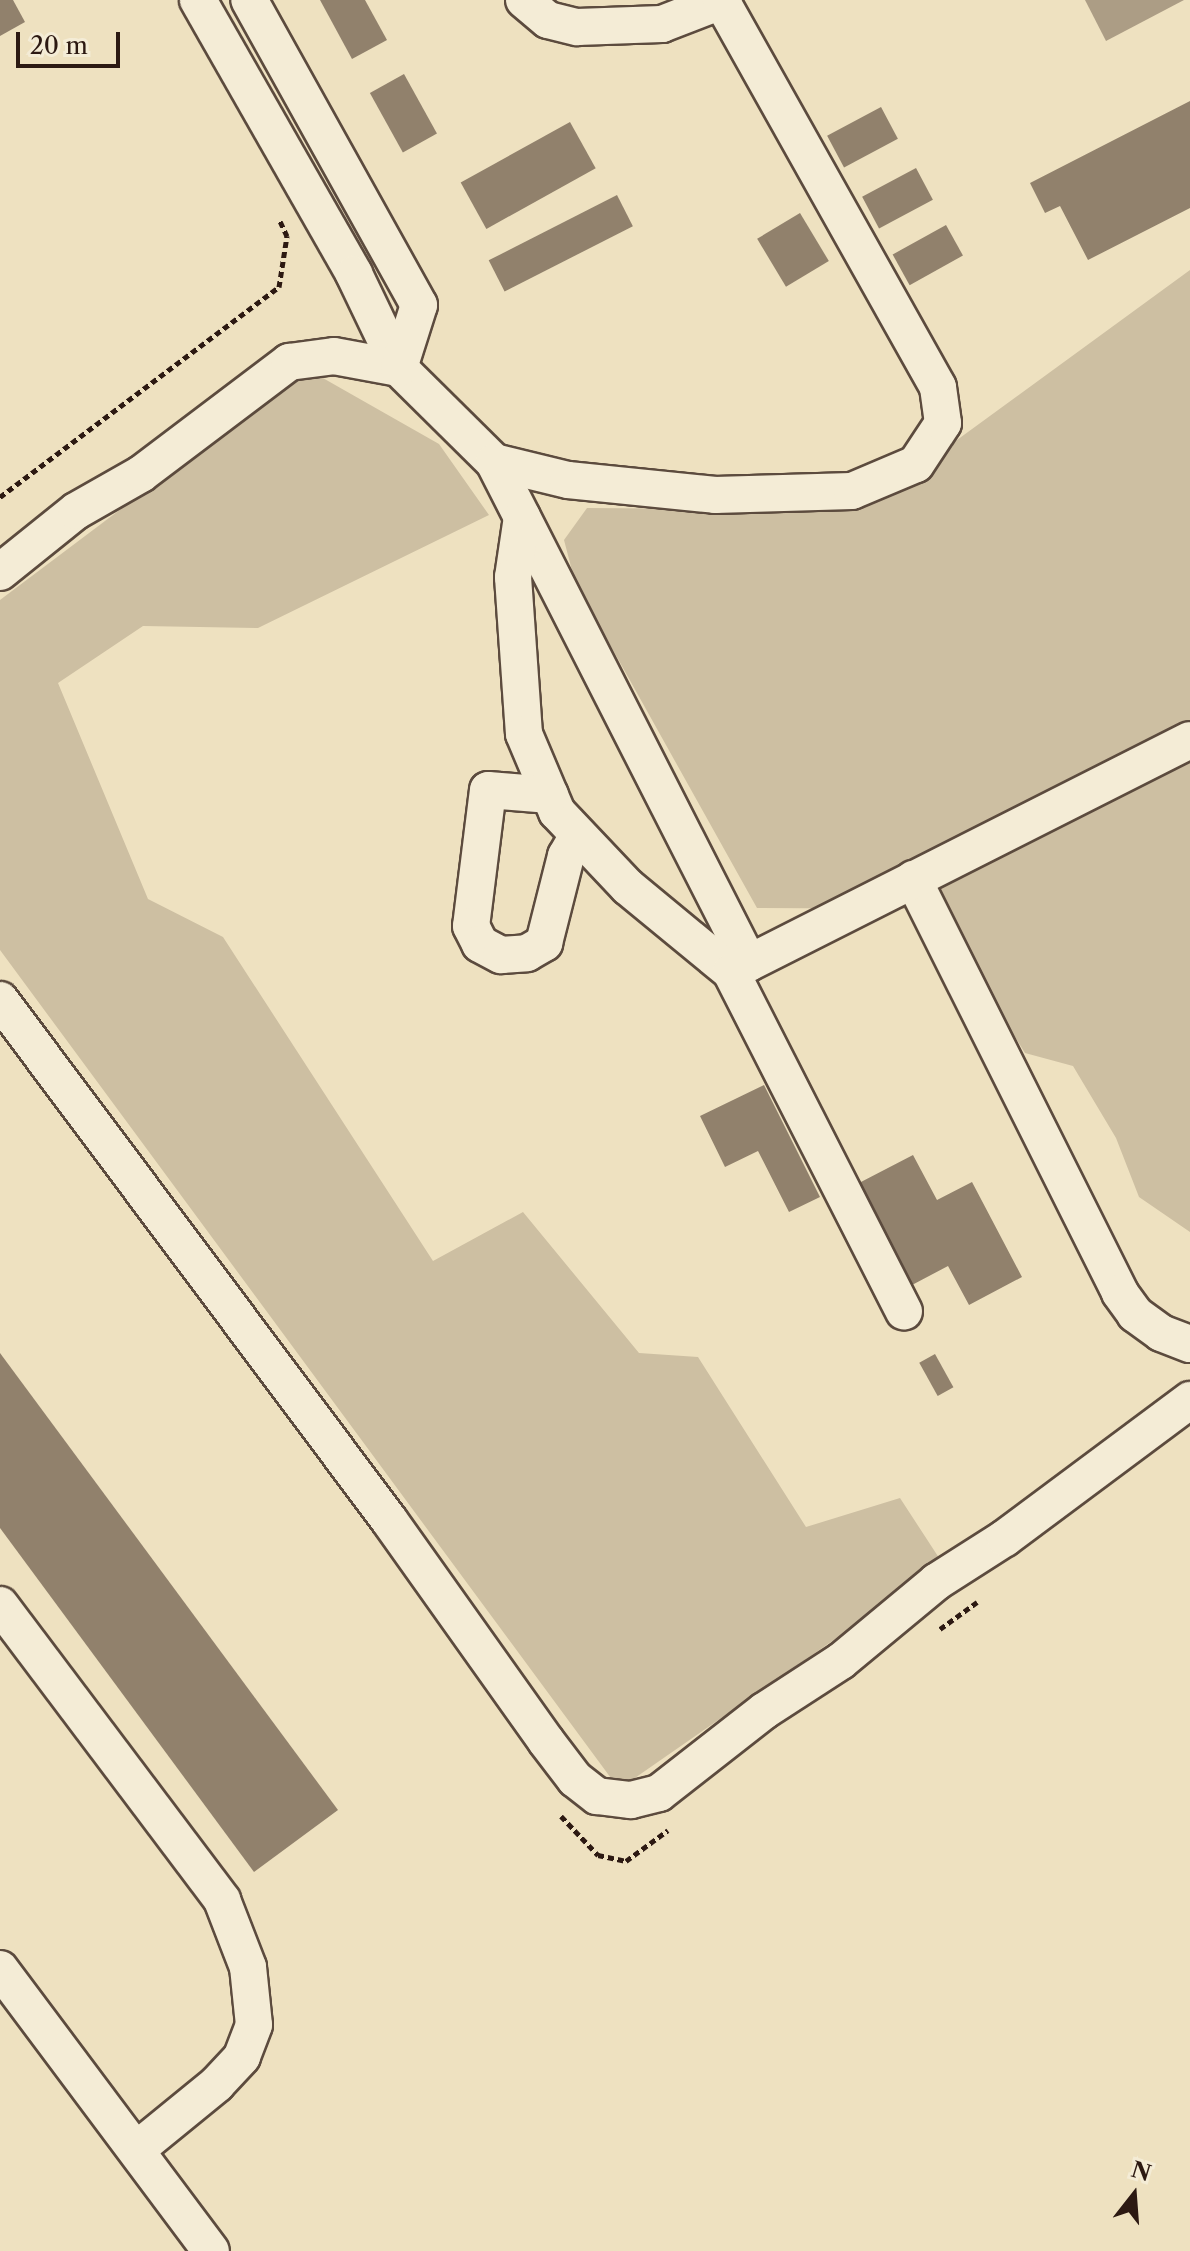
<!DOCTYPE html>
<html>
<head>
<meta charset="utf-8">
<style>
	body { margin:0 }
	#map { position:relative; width:1190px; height:2251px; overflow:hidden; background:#eee1c0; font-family:"Libre Caslon Text",serif }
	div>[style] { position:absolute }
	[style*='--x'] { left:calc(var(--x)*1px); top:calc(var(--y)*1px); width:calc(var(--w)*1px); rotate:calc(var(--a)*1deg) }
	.green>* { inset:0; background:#cdbfa2 }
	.water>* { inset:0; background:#ac9d85 }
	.building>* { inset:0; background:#91816c; transform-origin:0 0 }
	.path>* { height:5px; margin-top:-2.5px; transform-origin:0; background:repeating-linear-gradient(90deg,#2c1912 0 6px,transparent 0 10px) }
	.roads { filter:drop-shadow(2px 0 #5c4b3e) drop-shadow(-2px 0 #5c4b3e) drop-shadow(0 2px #5c4b3e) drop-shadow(0 -2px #5c4b3e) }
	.minor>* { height:36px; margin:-18px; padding:0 18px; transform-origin:18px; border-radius:18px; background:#f4ecd6 }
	span { translate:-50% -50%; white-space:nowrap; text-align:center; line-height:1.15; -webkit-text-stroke:6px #f4ecd6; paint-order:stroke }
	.north { position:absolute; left:1094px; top:2155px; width:80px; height:80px; -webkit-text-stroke:6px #f4ecd6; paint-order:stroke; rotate:17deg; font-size:22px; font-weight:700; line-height:32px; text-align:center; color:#2c1912 }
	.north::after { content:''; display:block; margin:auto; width:28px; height:36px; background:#2c1912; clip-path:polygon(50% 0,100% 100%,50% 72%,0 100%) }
	.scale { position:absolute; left:16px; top:32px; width:104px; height:36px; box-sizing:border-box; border:4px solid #2c1912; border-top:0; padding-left:10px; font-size:24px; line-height:28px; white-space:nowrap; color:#2c1912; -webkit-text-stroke:6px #f4ecd6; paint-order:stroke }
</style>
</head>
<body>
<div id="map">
	<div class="green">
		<i style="clip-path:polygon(1190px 270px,1190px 1232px,1139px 1197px,1116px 1138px,1073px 1066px,1025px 1053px,935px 909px,757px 908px,575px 582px,564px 540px,587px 508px,861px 510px)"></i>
		<i style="clip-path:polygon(307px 369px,439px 444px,489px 515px,258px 628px,143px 626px,58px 683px,148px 899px,223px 937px,433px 1261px,523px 1212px,639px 1353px,698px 1357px,806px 1527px,900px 1498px,943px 1564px,619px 1789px,0 950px,0 600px)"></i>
	</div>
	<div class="water">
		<i style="clip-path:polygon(1085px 0,1184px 0,1106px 41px)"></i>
	</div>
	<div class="building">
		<i style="clip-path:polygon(0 0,13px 0,25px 22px,0 36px)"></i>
		<i style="clip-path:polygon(320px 0,365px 0,387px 40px,352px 59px)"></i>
		<i style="left:404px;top:74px;width:68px;height:39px;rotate:61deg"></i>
		<i style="clip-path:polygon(1190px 101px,1190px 208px,1088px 260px,1060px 206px,1045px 213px,1030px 183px)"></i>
		<i style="left:881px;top:107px;width:36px;height:61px;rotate:62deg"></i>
		<i style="left:570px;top:122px;width:53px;height:125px;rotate:61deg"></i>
		<i style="left:916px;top:168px;width:36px;height:61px;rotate:62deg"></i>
		<i style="left:617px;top:195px;width:35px;height:144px;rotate:63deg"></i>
		<i style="left:800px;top:213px;width:56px;height:50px;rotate:59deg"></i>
		<i style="left:946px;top:225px;width:35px;height:61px;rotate:61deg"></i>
		<i style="clip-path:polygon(764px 1085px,820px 1197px,789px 1212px,758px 1151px,725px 1167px,700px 1116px)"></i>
		<i style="clip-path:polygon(913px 1155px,937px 1200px,972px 1182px,1022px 1277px,969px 1305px,948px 1266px,912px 1285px,859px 1183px)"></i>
		<i style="clip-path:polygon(0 1353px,338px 1810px,254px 1872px,0 1528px)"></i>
		<i style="left:935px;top:1354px;width:38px;height:18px;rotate:61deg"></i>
	</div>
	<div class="path">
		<i style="--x:0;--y:497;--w:349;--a:-37"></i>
		<i style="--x:279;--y:287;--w:52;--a:-81.1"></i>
		<i style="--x:287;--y:236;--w:19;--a:-115"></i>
		<i style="--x:940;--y:1629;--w:46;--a:-36.1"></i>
		<i style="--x:561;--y:1816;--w:54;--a:46.5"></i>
		<i style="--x:598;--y:1855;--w:29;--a:12"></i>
		<i style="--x:626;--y:1861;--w:52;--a:-36.4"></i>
	</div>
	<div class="roads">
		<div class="minor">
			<i style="--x:198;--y:0;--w:315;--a:60.3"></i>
			<i style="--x:354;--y:274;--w:104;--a:64.4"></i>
			<i style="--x:399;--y:368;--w:134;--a:44.7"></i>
			<i style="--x:494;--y:462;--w:562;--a:63.02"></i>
			<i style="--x:524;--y:0;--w:31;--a:40"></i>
			<i style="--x:548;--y:20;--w:30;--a:14"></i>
			<i style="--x:577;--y:27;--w:85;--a:-2"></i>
			<i style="--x:662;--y:24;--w:66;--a:-21.2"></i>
			<i style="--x:494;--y:462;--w:76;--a:13.7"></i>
			<i style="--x:568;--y:480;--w:148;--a:5.8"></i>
			<i style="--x:715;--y:495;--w:137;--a:-1.7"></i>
			<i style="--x:852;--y:491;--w:69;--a:-22.9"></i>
			<i style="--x:916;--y:464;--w:49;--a:-56.6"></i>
			<i style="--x:943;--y:423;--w:36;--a:-98"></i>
			<i style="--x:938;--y:387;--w:444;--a:-119.3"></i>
			<i style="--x:522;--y:517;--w:61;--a:98.5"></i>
			<i style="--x:513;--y:577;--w:157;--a:86"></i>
			<i style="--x:524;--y:734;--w:85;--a:67.1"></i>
			<i style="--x:557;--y:812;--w:103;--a:46.6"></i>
			<i style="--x:628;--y:887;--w:134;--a:39.5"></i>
			<i style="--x:731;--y:972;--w:381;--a:63"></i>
			<i style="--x:0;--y:572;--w:97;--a:-38.8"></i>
			<i style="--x:76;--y:511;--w:75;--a:-29.6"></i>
			<i style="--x:141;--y:474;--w:186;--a:-37.1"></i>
			<i style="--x:289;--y:362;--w:45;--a:-7.6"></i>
			<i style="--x:334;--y:356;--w:66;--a:10.5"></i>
			<i style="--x:399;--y:368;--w:66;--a:-72.4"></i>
			<i style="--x:419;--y:305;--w:349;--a:-119.1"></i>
			<i style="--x:550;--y:795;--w:62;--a:-175.4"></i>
			<i style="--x:488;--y:790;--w:137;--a:97.1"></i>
			<i style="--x:471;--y:926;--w:20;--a:63"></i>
			<i style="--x:480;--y:944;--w:24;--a:28"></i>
			<i style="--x:501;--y:955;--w:26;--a:-4"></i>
			<i style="--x:527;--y:953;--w:20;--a:-30"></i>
			<i style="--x:544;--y:943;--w:90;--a:-75.8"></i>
			<i style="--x:566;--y:856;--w:24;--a:-60"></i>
			<i style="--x:913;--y:879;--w:463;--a:63.4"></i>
			<i style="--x:1120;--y:1293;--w:26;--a:54"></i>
			<i style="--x:1135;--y:1314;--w:32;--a:36"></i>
			<i style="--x:1161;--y:1333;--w:31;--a:21"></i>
			<i style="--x:731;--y:972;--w:514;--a:-26.81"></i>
			<i style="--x:0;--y:1000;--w:649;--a:53.2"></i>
			<i style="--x:389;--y:1520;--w:271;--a:54.6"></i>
			<i style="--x:546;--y:1741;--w:48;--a:52.7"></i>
			<i style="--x:575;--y:1779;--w:28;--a:38"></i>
			<i style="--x:597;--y:1796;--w:34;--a:7"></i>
			<i style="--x:631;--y:1800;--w:29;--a:-14"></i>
			<i style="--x:659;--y:1793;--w:133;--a:-38"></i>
			<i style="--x:764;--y:1711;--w:92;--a:-33"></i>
			<i style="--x:841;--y:1661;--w:124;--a:-39.7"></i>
			<i style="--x:936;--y:1582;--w:82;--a:-32.5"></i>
			<i style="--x:1005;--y:1538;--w:231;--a:-36.7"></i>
			<i style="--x:0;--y:1605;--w:369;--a:53"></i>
			<i style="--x:222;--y:1900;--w:72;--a:68.8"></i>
			<i style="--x:248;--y:1967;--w:58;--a:84.1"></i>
			<i style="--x:254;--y:2025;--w:34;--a:111"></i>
			<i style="--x:242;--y:2057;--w:37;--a:133"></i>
			<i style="--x:217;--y:2084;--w:104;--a:140.8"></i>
			<i style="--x:0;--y:1969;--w:352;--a:53.2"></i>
		</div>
	</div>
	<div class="north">N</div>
	<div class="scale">20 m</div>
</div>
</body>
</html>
